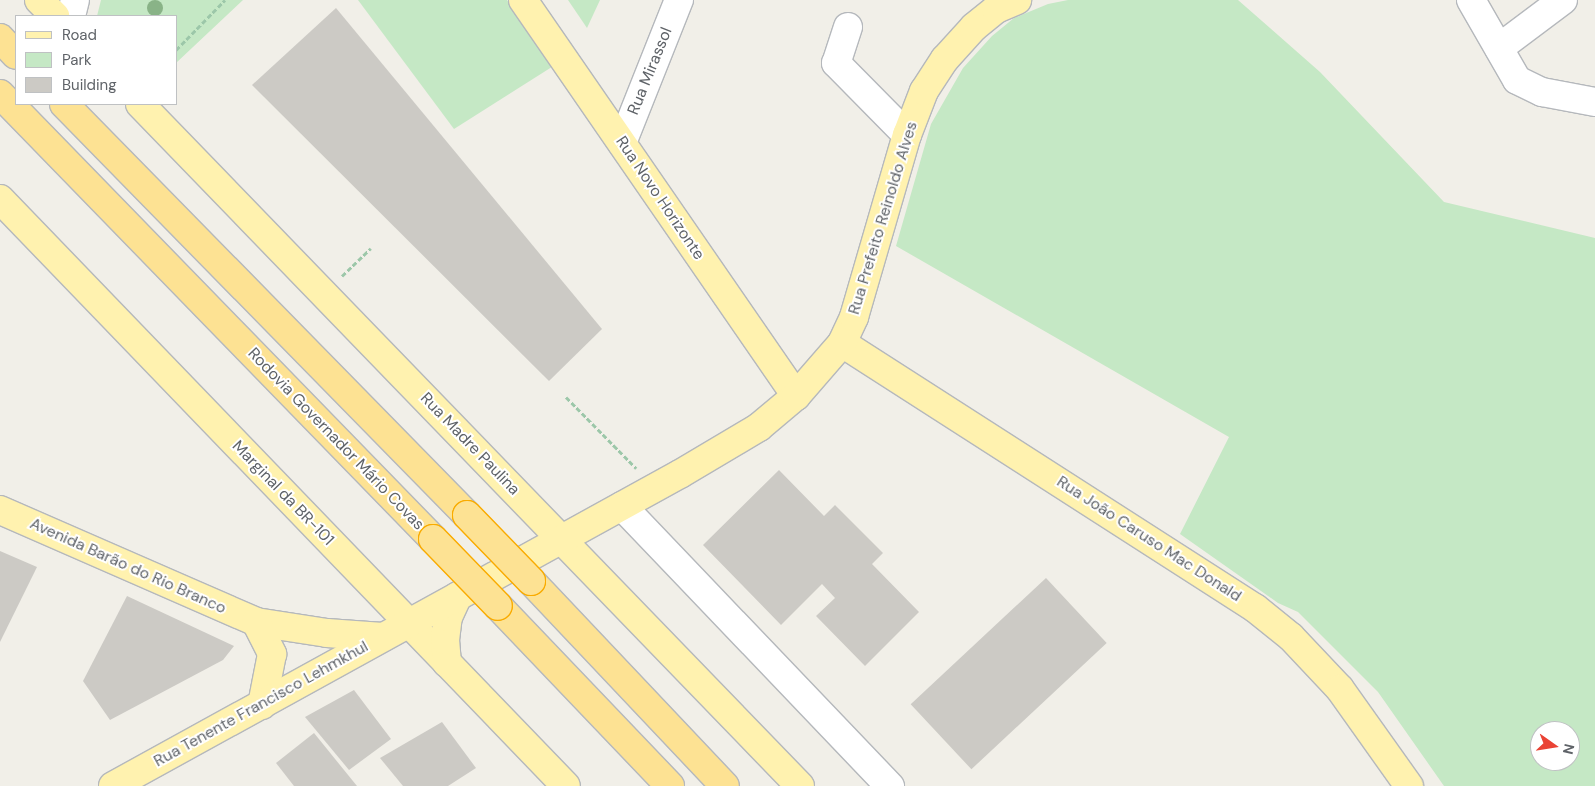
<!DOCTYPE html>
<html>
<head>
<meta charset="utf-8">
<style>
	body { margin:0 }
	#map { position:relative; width:1595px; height:786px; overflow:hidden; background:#f1efe8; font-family:"DM Sans",sans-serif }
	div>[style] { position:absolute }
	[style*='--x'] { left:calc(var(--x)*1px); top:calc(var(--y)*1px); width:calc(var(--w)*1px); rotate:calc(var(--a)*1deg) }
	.green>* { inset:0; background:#c5e8c5 }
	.building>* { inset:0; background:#cccac5; transform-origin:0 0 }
	.path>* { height:3px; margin-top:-1.5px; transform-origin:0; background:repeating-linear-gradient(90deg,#9cc7a9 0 5px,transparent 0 7.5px) }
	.roads { filter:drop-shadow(1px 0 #b5b8bc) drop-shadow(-1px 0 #b5b8bc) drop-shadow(0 1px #b5b8bc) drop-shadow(0 -1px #b5b8bc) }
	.minor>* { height:28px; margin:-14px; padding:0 14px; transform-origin:14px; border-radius:14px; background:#fff }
	.major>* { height:28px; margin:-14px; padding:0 14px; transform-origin:14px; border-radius:14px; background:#fff2af }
	.highway>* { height:28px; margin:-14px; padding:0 14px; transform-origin:14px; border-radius:14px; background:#fde293 }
	.bridges { filter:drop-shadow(1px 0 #f9ab00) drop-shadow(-1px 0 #f9ab00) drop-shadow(0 1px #f9ab00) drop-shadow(0 -1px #f9ab00) }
	.highway-bridge>* { height:28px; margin:-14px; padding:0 14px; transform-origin:14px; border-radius:14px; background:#fde293 }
	.trees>* { width:16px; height:16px; margin:-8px; border-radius:50%; background:#89b387 }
	span { translate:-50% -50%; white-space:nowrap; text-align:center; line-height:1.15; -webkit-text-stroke:4px #fff; paint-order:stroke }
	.street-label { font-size:16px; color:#5f6368 }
	.legend { position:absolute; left:15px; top:15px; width:162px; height:90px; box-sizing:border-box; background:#fff; border:1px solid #bfc1c3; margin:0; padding:6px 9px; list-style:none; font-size:15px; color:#5f6368 }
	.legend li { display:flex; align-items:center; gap:10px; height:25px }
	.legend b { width:25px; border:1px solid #bfc1c3 }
	.north { position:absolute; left:1530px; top:721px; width:50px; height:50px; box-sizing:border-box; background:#fff; border:1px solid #bfc1c3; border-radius:50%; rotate:103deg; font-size:14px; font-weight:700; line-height:20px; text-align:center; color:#5f6368 }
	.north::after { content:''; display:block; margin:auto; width:18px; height:22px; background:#ea4335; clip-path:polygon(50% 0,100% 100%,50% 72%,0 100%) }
</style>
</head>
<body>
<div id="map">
	<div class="green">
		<i style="clip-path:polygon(101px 0,243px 0,176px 63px,176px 16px,97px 16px)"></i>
		<i style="clip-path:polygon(358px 0,507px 0,555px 65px,454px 129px)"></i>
		<i style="clip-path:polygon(568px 0,600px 0,587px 28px)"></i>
		<i style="clip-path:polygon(evenodd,1068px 0,1238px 0,1320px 72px,1444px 202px,1595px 238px,1595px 786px,1444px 786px,1378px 692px,1298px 612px,1278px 603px,1180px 534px,1229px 437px,896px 246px,931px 124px,963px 68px,992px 36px,1014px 18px,1048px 4px,1068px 0,1540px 731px,1570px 731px,1570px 761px,1540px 761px,1540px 731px)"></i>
	</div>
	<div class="building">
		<i style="clip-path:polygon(336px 8px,602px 329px,549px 381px,252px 85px)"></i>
		<i style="clip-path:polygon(779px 470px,824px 516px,835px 505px,883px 553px,872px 564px,919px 612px,865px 666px,816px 616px,835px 598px,822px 584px,781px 625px,703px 545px)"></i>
		<i style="clip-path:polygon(0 551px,37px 567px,0 642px)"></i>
		<i style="left:1046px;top:578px;width:89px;height:185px;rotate:47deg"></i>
		<i style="clip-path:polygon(127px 596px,234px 646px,223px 660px,110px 720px,83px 681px)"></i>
		<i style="clip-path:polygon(354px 690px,391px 739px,349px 770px,305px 717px)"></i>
		<i style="clip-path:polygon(442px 722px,476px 768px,448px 786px,403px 786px,380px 758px)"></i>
		<i style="clip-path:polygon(314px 733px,357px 786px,294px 786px,276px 763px)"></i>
	</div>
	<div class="path">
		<i style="--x:176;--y:50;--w:70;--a:-45.6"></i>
		<i style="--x:342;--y:276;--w:40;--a:-44"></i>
		<i style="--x:566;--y:397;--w:100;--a:45.4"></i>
	</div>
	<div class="roads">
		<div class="minor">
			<i style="--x:1471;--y:0;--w:92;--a:60.1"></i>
			<i style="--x:1517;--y:80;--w:28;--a:26"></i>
			<i style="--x:1542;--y:92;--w:54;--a:10.7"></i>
			<i style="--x:71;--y:16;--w:16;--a:-76"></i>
			<i style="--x:848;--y:27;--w:38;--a:108"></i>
			<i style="--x:836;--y:63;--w:101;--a:45.4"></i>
			<i style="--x:1499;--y:48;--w:80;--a:-36.9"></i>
			<i style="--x:622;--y:143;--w:154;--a:-68.3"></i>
			<i style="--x:622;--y:506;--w:388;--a:46.3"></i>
		</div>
		<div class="major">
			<i style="--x:39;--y:0;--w:23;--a:45"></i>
			<i style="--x:523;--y:0;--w:481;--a:55.4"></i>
			<i style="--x:140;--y:104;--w:949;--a:45.94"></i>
			<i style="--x:0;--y:199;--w:815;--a:46.04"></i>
			<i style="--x:842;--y:343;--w:491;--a:32.7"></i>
			<i style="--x:1255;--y:608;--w:46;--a:38.9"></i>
			<i style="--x:1291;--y:637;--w:71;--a:46.7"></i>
			<i style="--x:1340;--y:689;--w:119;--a:54.6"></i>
			<i style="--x:0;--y:510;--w:279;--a:23.6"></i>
			<i style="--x:256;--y:622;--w:72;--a:8.8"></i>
			<i style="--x:327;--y:633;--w:56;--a:4.1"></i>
			<i style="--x:256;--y:622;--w:36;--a:63"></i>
			<i style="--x:272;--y:654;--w:52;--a:101.1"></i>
			<i style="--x:447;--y:663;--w:23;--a:-95"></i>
			<i style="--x:445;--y:640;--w:23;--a:-83"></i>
			<i style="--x:448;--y:617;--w:23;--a:-65"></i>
			<i style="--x:113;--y:786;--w:647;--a:-28.82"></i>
			<i style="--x:680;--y:474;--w:92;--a:-30.7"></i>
			<i style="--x:759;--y:427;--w:48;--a:-40"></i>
			<i style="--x:796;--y:396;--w:70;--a:-49"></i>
			<i style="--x:842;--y:343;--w:29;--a:-65"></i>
			<i style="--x:854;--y:317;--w:190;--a:-73.8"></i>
			<i style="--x:907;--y:135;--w:47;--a:-68.9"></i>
			<i style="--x:924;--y:91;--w:38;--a:-57"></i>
			<i style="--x:945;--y:59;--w:43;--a:-47.8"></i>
			<i style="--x:974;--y:27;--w:28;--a:-39"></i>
			<i style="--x:996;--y:9;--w:23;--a:-23"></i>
		</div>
		<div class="highway">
			<i style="--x:0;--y:38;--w:23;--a:47"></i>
			<i style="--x:0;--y:94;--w:621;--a:45.78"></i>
			<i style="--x:64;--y:104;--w:576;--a:45.56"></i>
			<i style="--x:531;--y:581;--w:282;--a:46.6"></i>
			<i style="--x:498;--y:606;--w:249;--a:46.3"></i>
		</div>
	</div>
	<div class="bridges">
		<div class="highway-bridge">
			<i style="--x:467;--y:515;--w:92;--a:45.9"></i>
			<i style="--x:433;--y:539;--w:93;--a:45.9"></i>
		</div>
	</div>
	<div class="trees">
		<i style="left:155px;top:8px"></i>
	</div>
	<div class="street-label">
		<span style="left:650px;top:71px;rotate:-68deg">Rua Mirassol</span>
		<span style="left:660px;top:198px;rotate:56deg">Rua Novo Horizonte</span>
		<span style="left:883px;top:218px;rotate:-73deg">Rua Prefeito Reinoldo Alves</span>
		<span style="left:336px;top:439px;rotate:46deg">Rodovia Governador Mário Covas</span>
		<span style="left:470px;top:444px;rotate:46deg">Rua Madre Paulina</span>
		<span style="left:283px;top:493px;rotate:46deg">Marginal da BR-101</span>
		<span style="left:1149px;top:539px;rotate:33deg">Rua João Caruso Mac Donald</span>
		<span style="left:128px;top:566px;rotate:24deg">Avenida Barão do Rio Branco</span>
		<span style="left:261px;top:704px;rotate:-29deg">Rua Tenente Francisco Lehmkhul</span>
	</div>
	<ul class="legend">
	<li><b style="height:6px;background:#fff2af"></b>Road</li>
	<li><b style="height:14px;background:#c5e8c5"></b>Park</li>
	<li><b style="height:14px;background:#cccac5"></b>Building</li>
	</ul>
	<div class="north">N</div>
</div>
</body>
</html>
